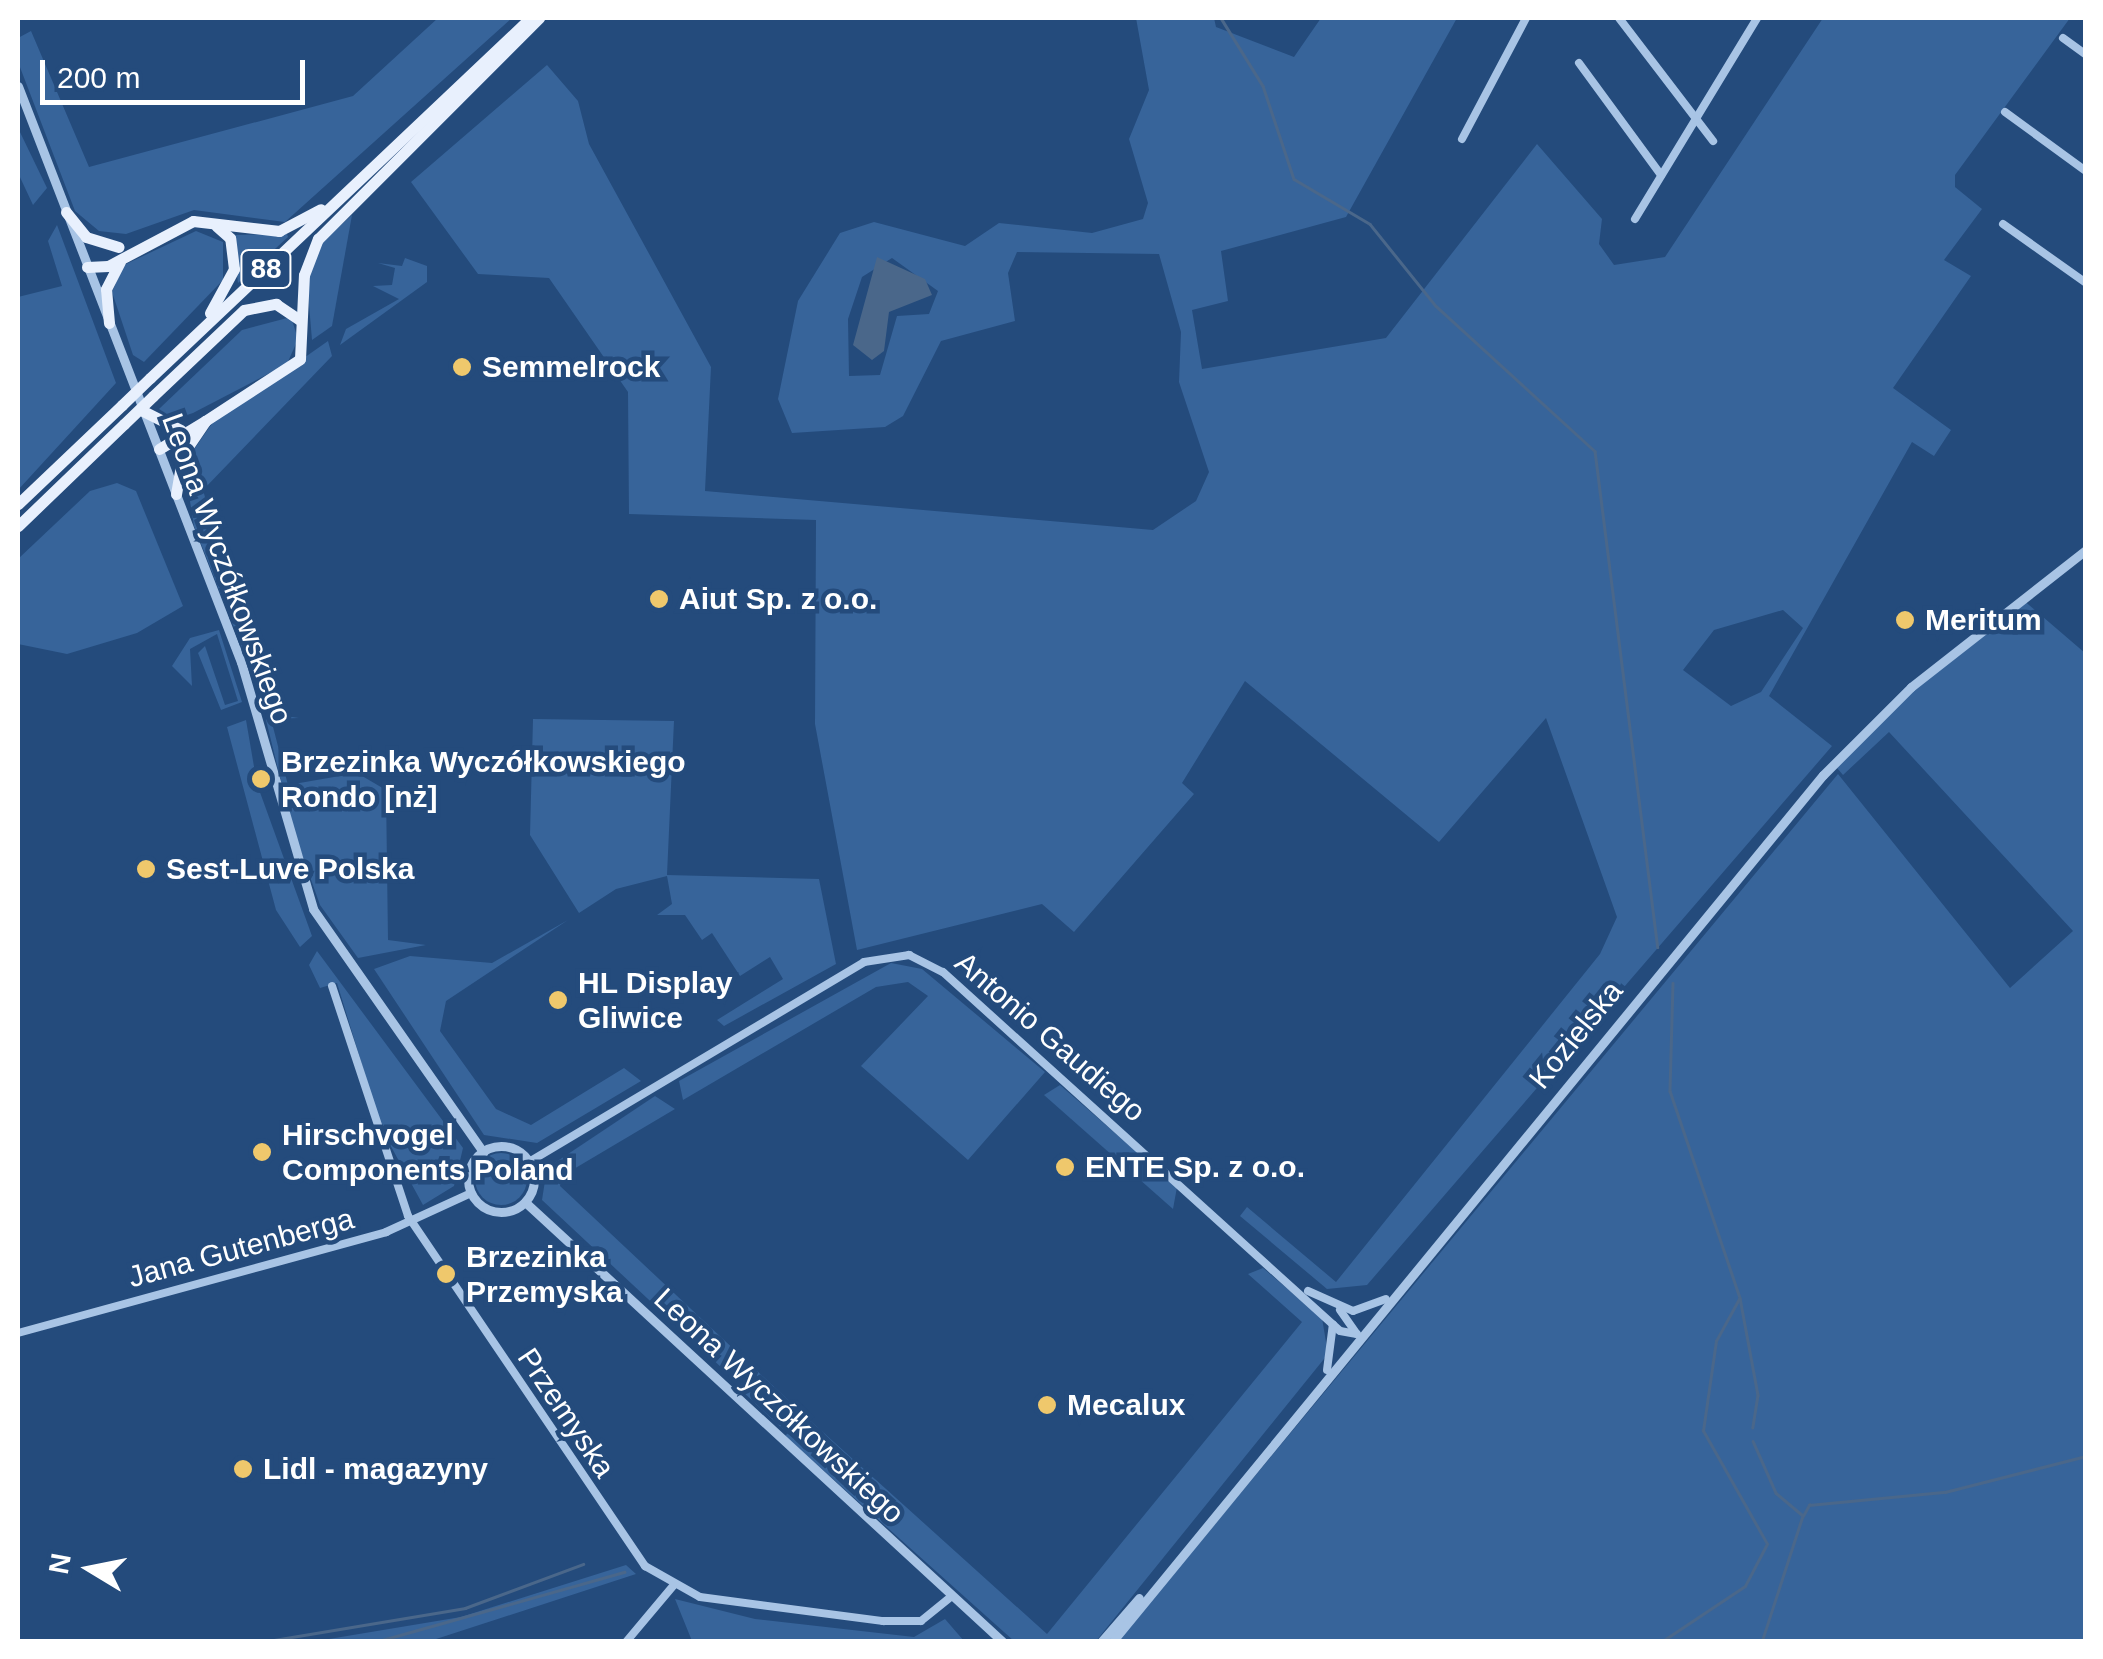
<!DOCTYPE html>
<html>
<head>
<meta charset="utf-8">
<style>
	body { margin:0 }
	#map { position:relative; width:2103px; height:1659px; overflow:hidden; background:#244b7c; font-family:Arial,sans-serif }
	div>[style] { position:absolute }
	[style*='--x'] { left:calc(var(--x)*1px); top:calc(var(--y)*1px); width:calc(var(--w)*1px); rotate:calc(var(--a)*1deg) }
	.green>* { inset:0; background:#37649a; transform-origin:0 0 }
	.round { border-radius:50% }
	.water>* { inset:0; background:#4a678a }
	.stream>* { height:2.5px; margin:-1.25px; padding:0 1.25px; transform-origin:1.25px; border-radius:1.25px; background:#4a678a }
	.minor>* { height:8px; margin:-4px; padding:0 4px; transform-origin:4px; border-radius:4px; background:#a8c4e5 }
	.tertiary>* { height:9px; margin:-4.5px; padding:0 4.5px; transform-origin:4.5px; border-radius:4.5px; background:#a8c4e5 }
	.tertiary>.ring { margin:-4.5px; padding:0; box-sizing:content-box; background:none; border:9px solid #a8c4e5; border-radius:50% }
	.primary>* { height:11px; margin:-5.5px; padding:0 5.5px; transform-origin:5.5px; border-radius:5.5px; background:#e8f0fd }
	.primary-bridge>* { height:11px; margin:-5.5px; padding:0 5.5px; transform-origin:5.5px; border-radius:5.5px; background:#e8f0fd }
	.dots>* { width:28px; height:28px; translate:-50% -50%; box-sizing:border-box; border:5px solid #244b7c; border-radius:50% }
	span { translate:-50% -50%; white-space:nowrap; text-align:center; line-height:1.15; -webkit-text-stroke:9px #244b7c; paint-order:stroke }
	.shield-label span { padding:2px 8px; background:#244b7c; border:2px solid; border-radius:8px; -webkit-text-stroke-width:0 }
	.shield-label { font-size:28px; color:#fff; font-weight:700 }
	.poi-label { font-size:30px; color:#fff; font-weight:700 }
	.left { translate:0 -50%; text-align:left }
	.street-label { font-size:30px; color:#fff }
	.frame { position:absolute; inset:0; border:20px solid #fff; pointer-events:none }
	.north { position:absolute; left:40px; top:1519px; width:100px; height:100px; -webkit-text-stroke:8px #244b7c; paint-order:stroke; rotate:280deg; font-size:28px; font-weight:700; line-height:40px; text-align:center; color:#fff }
	.north::after { content:''; display:block; margin:auto; width:35px; height:45px; background:#fff; clip-path:polygon(50% 0,100% 100%,50% 72%,0 100%) }
	.scale { position:absolute; left:40px; top:60px; width:265px; height:45px; box-sizing:border-box; border:5px solid #fff; border-top:0; padding-left:12px; font-size:30px; line-height:35px; white-space:nowrap; color:#fff; -webkit-text-stroke:8px #244b7c; paint-order:stroke }
</style>
</head>
<body>
<div id="map">
	<div class="green">
		<i style="clip-path:polygon(438px 18px,512px 18px,285px 222px,194px 210px,126px 234px,99px 231px,75px 211px,18px 62px,18px 38px,31px 31px,89px 167px,353px 96px)"></i>
		<i style="clip-path:polygon(evenodd,1136px 18px,1214px 18px,1216px 27px,1294px 57px,1321px 18px,1457px 18px,1346px 217px,1221px 251px,1228px 301px,1192px 310px,1202px 369px,1386px 338px,1537px 144px,1602px 219px,1599px 244px,1614px 265px,1665px 257px,1823px 18px,2070px 18px,1955px 175px,1955px 187px,1982px 209px,1944px 260px,1971px 276px,1893px 388px,1951px 430px,1934px 456px,1912px 442px,1769px 696px,1832px 746px,1367px 1285px,1327px 1289px,1240px 1216px,1247px 1207px,1336px 1282px,1600px 954px,1617px 917px,1546px 718px,1439px 842px,1245px 681px,1182px 783px,1194px 794px,1074px 932px,1042px 904px,857px 950px,815px 724px,816px 520px,629px 514px,628px 392px,549px 278px,478px 274px,411px 182px,547px 65px,578px 101px,589px 144px,711px 367px,705px 491px,1153px 530px,1196px 501px,1209px 472px,1179px 382px,1181px 332px,1159px 254px,1017px 252px,1008px 273px,1015px 321px,941px 341px,903px 416px,885px 427px,792px 433px,778px 399px,798px 301px,840px 233px,874px 222px,965px 246px,999px 223px,1092px 233px,1143px 219px,1148px 203px,1129px 139px,1149px 90px,1136px 18px,892px 258px,938px 291px,929px 314px,897px 316px,880px 375px,849px 376px,848px 319px,862px 277px,892px 258px,1136px 18px,1783px 610px,1803px 628px,1761px 692px,1731px 706px,1683px 670px,1714px 630px,1783px 610px)"></i>
		<i style="clip-path:polygon(18px 128px,47px 188px,33px 205px,18px 173px)"></i>
		<i style="clip-path:polygon(352px 215px,332px 326px,312px 340px,307px 281px,321px 243px)"></i>
		<i style="clip-path:polygon(57px 225px,116px 383px,18px 490px,18px 297px,62px 286px,48px 241px)"></i>
		<i style="clip-path:polygon(196px 231px,223px 242px,223px 280px,144px 362px,133px 355px,112px 292px,124px 265px)"></i>
		<i style="clip-path:polygon(232px 235px,287px 234px,288px 237px,238px 283px)"></i>
		<i style="clip-path:polygon(405px 258px,427px 266px,427px 282px,340px 345px,346px 329px,399px 299px,373px 286px,392px 285px,395px 268px,378px 263px,402px 266px)"></i>
		<i style="clip-path:polygon(291px 317px,298px 339px,287px 364px,193px 413px,175px 419px,159px 409px,242px 330px)"></i>
		<i style="clip-path:polygon(328px 341px,332px 356px,203px 490px,263px 701px,194px 526px,184px 464px,213px 422px)"></i>
		<i style="clip-path:polygon(117px 483px,136px 491px,183px 606px,137px 633px,67px 654px,18px 644px,18px 559px,90px 491px)"></i>
		<i style="clip-path:polygon(2022px 599px,2085px 653px,2085px 1641px,1117px 1642px,1838px 774px,2010px 988px,2073px 931px,1889px 732px,1843px 775px,1837px 768px,1877px 718px)"></i>
		<i style="clip-path:polygon(219px 630px,242px 702px,221px 710px,198px 653px,205px 646px,225px 705px,238px 701px,217px 634px,190px 649px,192px 686px,172px 666px,190px 638px)"></i>
		<i style="clip-path:polygon(270px 714px,299px 718px,271px 719px,288px 785px,357px 773px,386px 790px,388px 940px,426px 945px,358px 958px,320px 905px,292px 826px,266px 720px)"></i>
		<i style="clip-path:polygon(533px 719px,674px 721px,667px 875px,819px 879px,836px 964px,724px 1026px,717px 1020px,783px 979px,770px 957px,740px 976px,712px 933px,702px 940px,685px 915px,657px 915px,672px 904px,667px 876px,616px 889px,579px 913px,530px 835px)"></i>
		<i style="clip-path:polygon(246px 720px,257px 784px,312px 936px,300px 947px,276px 910px,227px 727px)"></i>
		<i style="clip-path:polygon(568px 920px,446px 1001px,440px 1031px,496px 1109px,531px 1125px,624px 1068px,641px 1081px,537px 1143px,484px 1135px,374px 969px,410px 956px,492px 963px)"></i>
		<i style="clip-path:polygon(317px 951px,463px 1148px,454px 1186px,423px 1205px,382px 1130px,337px 983px,320px 988px,309px 965px)"></i>
		<i style="clip-path:polygon(891px 963px,922px 969px,1045px 1072px,968px 1160px,861px 1066px,928px 996px,908px 982px,876px 987px,683px 1100px,679px 1081px)"></i>
		<i style="clip-path:polygon(1060px 1085px,1177px 1187px,1173px 1209px,1044px 1095px)"></i>
		<i style="clip-path:polygon(655px 1096px,675px 1109px,562px 1176px,560px 1186px,740px 1355px,723px 1369px,542px 1200px,547px 1168px)"></i>
		<i class="round" style="left:475px;top:1153px;width:52px;height:52px"></i>
		<i style="clip-path:polygon(1263px 1268px,1322px 1318px,1328px 1354px,1096px 1641px,1014px 1641px,785px 1436px,805px 1416px,1047px 1634px,1302px 1322px,1248px 1274px)"></i>
		<i style="left:755px;top:1369px;width:62px;height:25px;rotate:43deg"></i>
		<i style="clip-path:polygon(626px 1565px,636px 1574px,430px 1641px,317px 1641px,461px 1617px)"></i>
		<i style="clip-path:polygon(675px 1599px,755px 1619px,914px 1637px,945px 1619px,964px 1641px,692px 1641px)"></i>
	</div>
	<div class="water">
		<i style="clip-path:polygon(877px 257px,925px 279px,932px 295px,889px 312px,884px 351px,872px 360px,853px 345px)"></i>
	</div>
	<div class="stream">
		<i style="--x:1221;--y:18;--w:80;--a:58.3"></i>
		<i style="--x:1263;--y:86;--w:98;--a:71.6"></i>
		<i style="--x:1294;--y:179;--w:88;--a:30.6"></i>
		<i style="--x:1370;--y:224;--w:105;--a:51.2"></i>
		<i style="--x:1436;--y:306;--w:215;--a:42.4"></i>
		<i style="--x:1595;--y:451;--w:500;--a:82.8"></i>
		<i style="--x:1673;--y:983;--w:108;--a:91.6"></i>
		<i style="--x:1670;--y:1091;--w:219;--a:71.3"></i>
		<i style="--x:1740;--y:1298;--w:99;--a:79.5"></i>
		<i style="--x:1758;--y:1395;--w:33;--a:99"></i>
		<i style="--x:1753;--y:1441;--w:57;--a:66.1"></i>
		<i style="--x:1776;--y:1493;--w:35;--a:40"></i>
		<i style="--x:1803;--y:1516;--w:133;--a:108"></i>
		<i style="--x:1803;--y:1516;--w:13;--a:-61"></i>
		<i style="--x:1809;--y:1505;--w:137;--a:-5.5"></i>
		<i style="--x:1945;--y:1492;--w:146;--a:-14.3"></i>
		<i style="--x:262;--y:1642;--w:206;--a:-9.5"></i>
		<i style="--x:465;--y:1608;--w:126;--a:-20.4"></i>
		<i style="--x:375;--y:1642;--w:259;--a:-15.7"></i>
		<i style="--x:1661;--y:1642;--w:101;--a:-33.7"></i>
		<i style="--x:1745;--y:1586;--w:47;--a:-62.4"></i>
		<i style="--x:1767;--y:1544;--w:130;--a:-119.5"></i>
		<i style="--x:1703;--y:1431;--w:91;--a:-81.8"></i>
		<i style="--x:1716;--y:1341;--w:48;--a:-61.3"></i>
	</div>
	<div class="minor">
		<i style="--x:1619;--y:18;--w:155;--a:52.6"></i>
		<i style="--x:2063;--y:38;--w:29;--a:36"></i>
		<i style="--x:1579;--y:63;--w:139;--a:53.8"></i>
		<i style="--x:2005;--y:112;--w:100;--a:36.1"></i>
		<i style="--x:1462;--y:139;--w:137;--a:-62.1"></i>
		<i style="--x:1635;--y:219;--w:235;--a:-58.7"></i>
		<i style="--x:2003;--y:224;--w:102;--a:35.4"></i>
		<i style="--x:332;--y:986;--w:242;--a:71.7"></i>
		<i style="--x:408;--y:1216;--w:423;--a:55.9"></i>
		<i style="--x:645;--y:1566;--w:63;--a:29.4"></i>
		<i style="--x:700;--y:1597;--w:185;--a:7.5"></i>
		<i style="--x:883;--y:1621;--w:38;--a:0"></i>
		<i style="--x:921;--y:1621;--w:36;--a:-39"></i>
		<i style="--x:529;--y:1162;--w:390;--a:-30.8"></i>
		<i style="--x:864;--y:962;--w:46;--a:-8.8"></i>
		<i style="--x:909;--y:955;--w:38;--a:27"></i>
		<i style="--x:943;--y:972;--w:535;--a:42.12"></i>
		<i style="--x:1340;--y:1331;--w:17;--a:10"></i>
		<i style="--x:1308;--y:1291;--w:49;--a:24"></i>
		<i style="--x:1353;--y:1311;--w:35;--a:-20"></i>
		<i style="--x:1340;--y:1310;--w:29;--a:55"></i>
		<i style="--x:18;--y:1333;--w:382;--a:-15.3"></i>
		<i style="--x:386;--y:1232;--w:94;--a:-24.6"></i>
		<i style="--x:1327;--y:1370;--w:46;--a:-82.6"></i>
		<i style="--x:626;--y:1642;--w:73;--a:-50"></i>
	</div>
	<div class="tertiary">
		<i style="--x:18;--y:86;--w:618;--a:68.84"></i>
		<i style="--x:241;--y:662;--w:257;--a:73.7"></i>
		<i style="--x:313;--y:909;--w:297;--a:55"></i>
		<i class="ring" style="left:468px;top:1146px;width:57px;height:57px"></i>
		<i style="--x:525;--y:1202;--w:650;--a:42.63"></i>
		<i style="--x:1101;--y:1642;--w:58;--a:-49.2"></i>
		<i style="--x:1112;--y:1642;--w:1121;--a:-50.65"></i>
		<i style="--x:1823;--y:775;--w:124;--a:-45"></i>
		<i style="--x:1911;--y:687;--w:222;--a:-38.1"></i>
	</div>
	<div class="primary">
		<i style="--x:66;--y:212;--w:32;--a:51"></i>
		<i style="--x:86;--y:237;--w:34;--a:17"></i>
		<i style="--x:87;--y:267;--w:21;--a:-3"></i>
		<i style="--x:108;--y:266;--w:96;--a:-27.9"></i>
		<i style="--x:193;--y:221;--w:87;--a:6.6"></i>
		<i style="--x:279;--y:231;--w:47;--a:-27.6"></i>
		<i style="--x:210;--y:313;--w:50;--a:-61.4"></i>
		<i style="--x:234;--y:269;--w:31;--a:-97"></i>
		<i style="--x:230;--y:238;--w:18;--a:-139"></i>
		<i style="--x:109;--y:323;--w:34;--a:-95"></i>
		<i style="--x:106;--y:289;--w:31;--a:-63"></i>
		<i style="--x:150;--y:378;--w:521;--a:-43.44"></i>
		<i style="--x:153;--y:396;--w:125;--a:-43.4"></i>
		<i style="--x:244;--y:310;--w:33;--a:-11"></i>
		<i style="--x:276;--y:304;--w:30;--a:34"></i>
		<i style="--x:143;--y:411;--w:42;--a:26.6"></i>
		<i style="--x:159;--y:449;--w:54;--a:-31.3"></i>
		<i style="--x:176;--y:494;--w:41;--a:-80.1"></i>
		<i style="--x:183;--y:454;--w:40;--a:-56"></i>
		<i style="--x:205;--y:421;--w:113;--a:-33.1"></i>
		<i style="--x:300;--y:359;--w:84;--a:-87.3"></i>
		<i style="--x:304;--y:275;--w:39;--a:-69"></i>
		<i style="--x:318;--y:239;--w:313;--a:-45"></i>
		<i style="--x:18;--y:504;--w:144;--a:-43.6"></i>
		<i style="--x:18;--y:526;--w:147;--a:-43.9"></i>
	</div>
	<div class="primary-bridge">
		<i style="--x:122;--y:405;--w:39;--a:-44"></i>
		<i style="--x:124;--y:424;--w:40;--a:-44"></i>
	</div>
	<div class="dots">
		<i style="left:462px;top:367px;background:#efc86c"></i>
		<i style="left:659px;top:599px;background:#efc86c"></i>
		<i style="left:1905px;top:620px;background:#efc86c"></i>
		<i style="left:261px;top:779px;background:#efc86c"></i>
		<i style="left:146px;top:869px;background:#efc86c"></i>
		<i style="left:558px;top:1000px;background:#efc86c"></i>
		<i style="left:262px;top:1152px;background:#efc86c"></i>
		<i style="left:1065px;top:1167px;background:#efc86c"></i>
		<i style="left:446px;top:1274px;background:#efc86c"></i>
		<i style="left:1047px;top:1405px;background:#efc86c"></i>
		<i style="left:243px;top:1469px;background:#efc86c"></i>
	</div>
	<div class="shield-label">
		<span style="left:266px;top:269px">88</span>
	</div>
	<div class="poi-label">
		<span class="left" style="left:482px;top:367px">Semmelrock</span>
		<span class="left" style="left:679px;top:599px">Aiut Sp. z o.o.</span>
		<span class="left" style="left:1925px;top:620px">Meritum</span>
		<span class="left" style="left:281px;top:779px">Brzezinka Wyczółkowskiego<br>Rondo [nż]</span>
		<span class="left" style="left:166px;top:869px">Sest-Luve Polska</span>
		<span class="left" style="left:578px;top:1000px">HL Display<br>Gliwice</span>
		<span class="left" style="left:282px;top:1152px">Hirschvogel<br>Components Poland</span>
		<span class="left" style="left:1085px;top:1167px">ENTE Sp. z o.o.</span>
		<span class="left" style="left:466px;top:1274px">Brzezinka<br>Przemyska</span>
		<span class="left" style="left:1067px;top:1405px">Mecalux</span>
		<span class="left" style="left:263px;top:1469px">Lidl - magazyny</span>
	</div>
	<div class="street-label">
		<span style="left:227px;top:569px;rotate:70deg">Leona Wyczółkowskiego</span>
		<span style="left:1576px;top:1035px;rotate:-51deg">Kozielska</span>
		<span style="left:1050px;top:1037px;rotate:41deg">Antonio Gaudiego</span>
		<span style="left:241px;top:1248px;rotate:-15deg">Jana Gutenberga</span>
		<span style="left:779px;top:1406px;rotate:43deg">Leona Wyczółkowskiego</span>
		<span style="left:566px;top:1413px;rotate:56deg">Przemyska</span>
	</div>
	<div class="frame"></div>
	<div class="north">N</div>
	<div class="scale">200 m</div>
</div>
</body>
</html>
